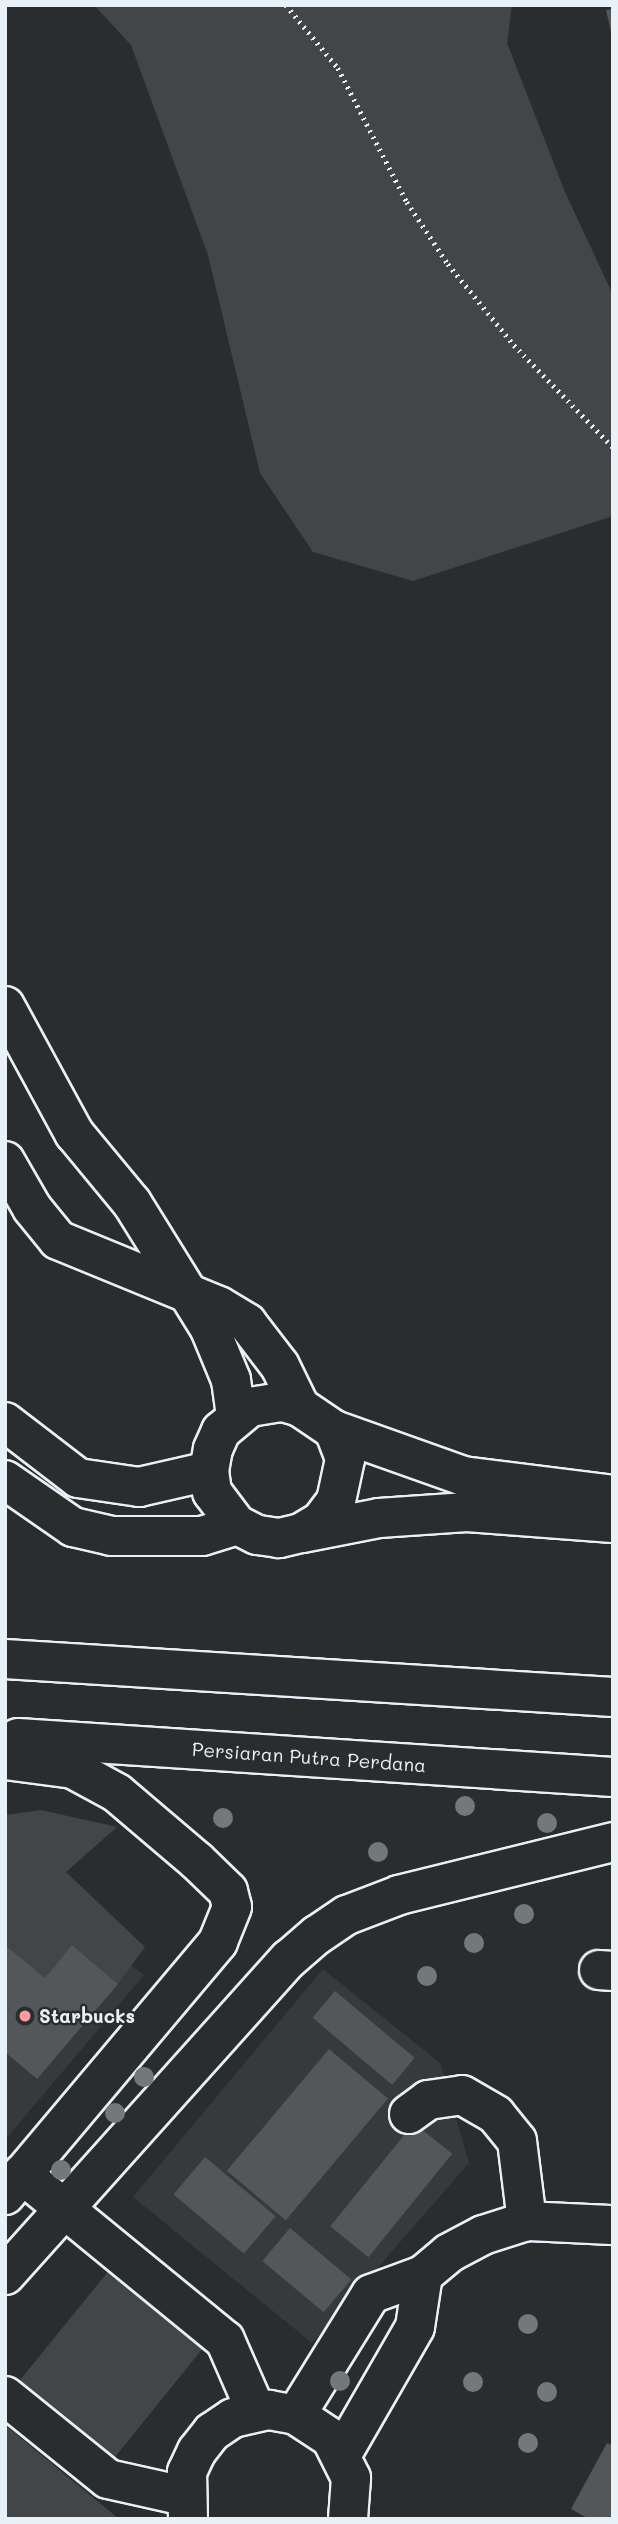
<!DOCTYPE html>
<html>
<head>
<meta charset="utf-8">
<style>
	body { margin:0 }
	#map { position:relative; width:618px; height:2524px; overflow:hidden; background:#2a2d2e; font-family:Mali,sans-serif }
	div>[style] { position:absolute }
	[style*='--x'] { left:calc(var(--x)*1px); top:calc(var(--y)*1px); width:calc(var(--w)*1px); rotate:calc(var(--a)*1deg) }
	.built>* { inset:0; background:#363a3b }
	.green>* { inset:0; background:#424648; transform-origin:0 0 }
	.building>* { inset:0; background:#535759; transform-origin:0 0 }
	.path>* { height:4.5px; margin-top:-2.25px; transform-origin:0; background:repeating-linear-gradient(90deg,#e8f1f8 0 2px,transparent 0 7px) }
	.roads { filter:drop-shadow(2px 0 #e8f1f8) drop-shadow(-2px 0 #e8f1f8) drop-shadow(0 2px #e8f1f8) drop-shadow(0 -2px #e8f1f8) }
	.minor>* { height:38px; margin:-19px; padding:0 19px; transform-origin:19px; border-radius:19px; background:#2a2d2e }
	.major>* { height:38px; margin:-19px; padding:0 19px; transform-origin:19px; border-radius:19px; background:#2a2d2e }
	.trees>* { width:20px; height:20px; margin:-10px; border-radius:50%; background:#73787b }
	.dots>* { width:19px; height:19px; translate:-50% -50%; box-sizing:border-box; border:4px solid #2a2d2e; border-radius:50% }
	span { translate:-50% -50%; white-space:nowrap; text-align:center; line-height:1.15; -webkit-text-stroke:5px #2a2d2e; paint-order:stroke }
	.street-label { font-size:19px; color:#e8f1f8 }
	.poi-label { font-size:19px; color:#e8f1f8; font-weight:700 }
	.left { translate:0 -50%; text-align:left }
	.frame { position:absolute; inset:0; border:7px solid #e8f1f8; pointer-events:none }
</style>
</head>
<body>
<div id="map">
	<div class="built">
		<i style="clip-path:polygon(5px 1912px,67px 1919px,144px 1975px,5px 2140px)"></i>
		<i style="clip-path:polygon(323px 1969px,440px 2063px,469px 2163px,312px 2343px,133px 2197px)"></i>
	</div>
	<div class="green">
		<i style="clip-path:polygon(94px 5px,512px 5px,507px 43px,565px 192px,613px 295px,613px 516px,413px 581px,313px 552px,260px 473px,208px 255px,131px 45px)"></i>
		<i style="clip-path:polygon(41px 1810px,117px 1827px,66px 1872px,145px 1947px,118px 1984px,72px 1945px,45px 1978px,5px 1945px,5px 1815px)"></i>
		<i style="left:115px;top:2263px;width:122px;height:151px;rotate:39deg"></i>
		<i style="clip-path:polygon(5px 2425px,119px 2519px,5px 2519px)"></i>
	</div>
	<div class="building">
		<i style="clip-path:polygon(613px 9px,613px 36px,612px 36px,606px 10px)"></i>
		<i style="clip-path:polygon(5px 1945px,45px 1978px,72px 1945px,118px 1984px,37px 2079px,5px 2052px)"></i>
		<i style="left:335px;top:1991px;width:104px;height:35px;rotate:40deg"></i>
		<i style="left:329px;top:2049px;width:77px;height:159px;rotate:40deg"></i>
		<i style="left:414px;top:2123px;width:49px;height:133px;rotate:39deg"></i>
		<i style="left:205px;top:2157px;width:92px;height:49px;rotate:40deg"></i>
		<i style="left:290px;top:2228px;width:80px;height:43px;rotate:40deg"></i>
		<i style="clip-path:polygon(607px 2443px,613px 2446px,613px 2519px,589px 2519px,571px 2509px)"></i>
	</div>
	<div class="path">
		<i style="--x:286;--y:5;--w:82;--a:50.5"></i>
		<i style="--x:338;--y:68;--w:151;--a:62.8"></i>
		<i style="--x:407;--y:202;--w:74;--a:56.5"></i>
		<i style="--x:448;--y:264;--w:104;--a:50.8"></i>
		<i style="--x:514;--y:345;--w:142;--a:45.9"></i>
	</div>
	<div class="roads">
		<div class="minor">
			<i style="--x:5;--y:1006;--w:145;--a:61.5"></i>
			<i style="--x:74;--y:1133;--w:91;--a:50.4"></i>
			<i style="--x:132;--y:1203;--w:148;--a:58.2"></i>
			<i style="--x:210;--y:1329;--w:55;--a:67.6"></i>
			<i style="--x:231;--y:1380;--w:36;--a:82"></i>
			<i style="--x:5;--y:1161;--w:54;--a:60.1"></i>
			<i style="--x:32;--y:1208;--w:41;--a:50.9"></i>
			<i style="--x:58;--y:1240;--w:174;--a:22.3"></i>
			<i style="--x:219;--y:1306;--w:33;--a:31"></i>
			<i style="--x:247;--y:1323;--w:54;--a:52.5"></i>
			<i style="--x:280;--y:1366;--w:46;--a:64"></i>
			<i style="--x:300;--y:1407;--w:41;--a:34.1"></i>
			<i style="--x:334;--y:1430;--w:31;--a:69"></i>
			<i style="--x:345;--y:1459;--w:43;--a:102.1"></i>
			<i style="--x:336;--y:1501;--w:25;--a:127"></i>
			<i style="--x:321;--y:1521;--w:23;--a:149"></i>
			<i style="--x:301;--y:1533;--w:23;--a:167"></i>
			<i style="--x:279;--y:1538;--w:22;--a:-172"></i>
			<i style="--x:257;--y:1535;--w:22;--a:-153"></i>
			<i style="--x:237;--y:1525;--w:41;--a:-127.1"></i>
			<i style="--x:212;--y:1492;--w:21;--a:-98"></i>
			<i style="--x:209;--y:1471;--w:22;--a:-80"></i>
			<i style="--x:213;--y:1449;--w:20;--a:-66"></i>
			<i style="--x:221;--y:1431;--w:38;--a:-40"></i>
			<i style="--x:250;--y:1407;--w:33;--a:-9"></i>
			<i style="--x:283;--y:1402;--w:18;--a:16"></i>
			<i style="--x:5;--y:1422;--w:92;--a:37.5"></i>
			<i style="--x:78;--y:1478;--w:62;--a:8.4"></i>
			<i style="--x:139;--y:1487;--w:72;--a:-12.9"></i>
			<i style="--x:334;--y:1430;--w:137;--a:19.6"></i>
			<i style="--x:463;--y:1476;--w:151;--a:7.2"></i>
			<i style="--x:5;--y:1480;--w:83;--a:34.7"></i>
			<i style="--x:73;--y:1527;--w:39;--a:13"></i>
			<i style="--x:111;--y:1536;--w:91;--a:0"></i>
			<i style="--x:202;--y:1536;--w:37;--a:-17"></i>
			<i style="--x:302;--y:1533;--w:78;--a:-11"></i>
			<i style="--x:379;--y:1518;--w:88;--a:-3.9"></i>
			<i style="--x:467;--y:1512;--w:146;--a:4.3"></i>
			<i style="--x:599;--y:1970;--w:14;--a:4"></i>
			<i style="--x:409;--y:2114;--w:24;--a:-36"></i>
			<i style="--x:428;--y:2100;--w:34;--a:-8"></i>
			<i style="--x:462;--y:2095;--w:39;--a:30"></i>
			<i style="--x:496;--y:2115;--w:33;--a:51"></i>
			<i style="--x:517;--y:2141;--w:81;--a:82.9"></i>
			<i style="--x:22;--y:2174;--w:262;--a:39.3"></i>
			<i style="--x:225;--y:2340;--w:77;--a:66.4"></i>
			<i style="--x:5;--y:2396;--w:132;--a:38.9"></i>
			<i style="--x:108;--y:2479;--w:78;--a:12.6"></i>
			<i style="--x:296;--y:2415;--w:142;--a:-58.2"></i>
			<i style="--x:371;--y:2294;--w:55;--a:-20.1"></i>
			<i style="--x:423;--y:2275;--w:34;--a:-40"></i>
			<i style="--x:449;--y:2253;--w:38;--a:-28"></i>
			<i style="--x:483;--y:2235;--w:46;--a:-17.7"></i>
			<i style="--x:527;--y:2221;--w:86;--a:2.7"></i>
			<i style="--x:342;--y:2454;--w:146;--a:-60.1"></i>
			<i style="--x:415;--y:2327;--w:53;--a:-81.3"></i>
			<i style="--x:188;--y:2519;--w:47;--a:-91.2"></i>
			<i style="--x:187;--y:2472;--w:23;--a:-65"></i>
			<i style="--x:197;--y:2451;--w:24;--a:-52"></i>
			<i style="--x:212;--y:2432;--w:25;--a:-34"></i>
			<i style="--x:233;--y:2418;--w:37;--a:-13"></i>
			<i style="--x:269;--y:2410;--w:27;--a:10"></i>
			<i style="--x:296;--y:2415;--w:42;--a:33.3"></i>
			<i style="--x:331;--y:2438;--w:45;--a:63.4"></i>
			<i style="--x:351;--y:2478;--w:41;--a:94.2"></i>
		</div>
		<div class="major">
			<i style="--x:5;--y:1659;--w:609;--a:3.58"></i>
			<i style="--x:18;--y:1738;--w:596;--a:3.75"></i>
			<i style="--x:5;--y:1760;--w:69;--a:7.5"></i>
			<i style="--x:73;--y:1769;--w:50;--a:28.6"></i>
			<i style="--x:117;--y:1793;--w:105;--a:40.4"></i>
			<i style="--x:197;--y:1861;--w:43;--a:44.1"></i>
			<i style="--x:228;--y:1891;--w:16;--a:76"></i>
			<i style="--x:232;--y:1907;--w:38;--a:112"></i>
			<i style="--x:218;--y:1942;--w:331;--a:130.1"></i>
			<i style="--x:5;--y:2275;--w:425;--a:-48.1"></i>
			<i style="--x:289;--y:1959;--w:37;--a:-41"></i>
			<i style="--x:317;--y:1935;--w:36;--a:-34"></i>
			<i style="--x:347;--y:1915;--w:56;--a:-21"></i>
			<i style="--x:399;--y:1895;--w:220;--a:-13.9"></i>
		</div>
	</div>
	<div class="trees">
		<i style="left:465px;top:1806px"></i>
		<i style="left:223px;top:1818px"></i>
		<i style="left:547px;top:1823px"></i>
		<i style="left:378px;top:1852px"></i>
		<i style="left:524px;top:1914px"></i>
		<i style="left:474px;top:1943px"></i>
		<i style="left:427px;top:1976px"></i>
		<i style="left:144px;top:2077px"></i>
		<i style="left:115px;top:2113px"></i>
		<i style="left:61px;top:2170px"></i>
		<i style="left:528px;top:2324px"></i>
		<i style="left:340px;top:2381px"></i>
		<i style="left:473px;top:2382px"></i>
		<i style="left:547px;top:2392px"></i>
		<i style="left:528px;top:2443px"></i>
	</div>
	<div class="dots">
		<i style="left:25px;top:2016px;background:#ff9aa2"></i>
	</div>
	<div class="street-label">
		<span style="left:309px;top:1757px;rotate:4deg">Persiaran Putra Perdana</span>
	</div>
	<div class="poi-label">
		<span class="left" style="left:39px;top:2016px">Starbucks</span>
	</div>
	<div class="frame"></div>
</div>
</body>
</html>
